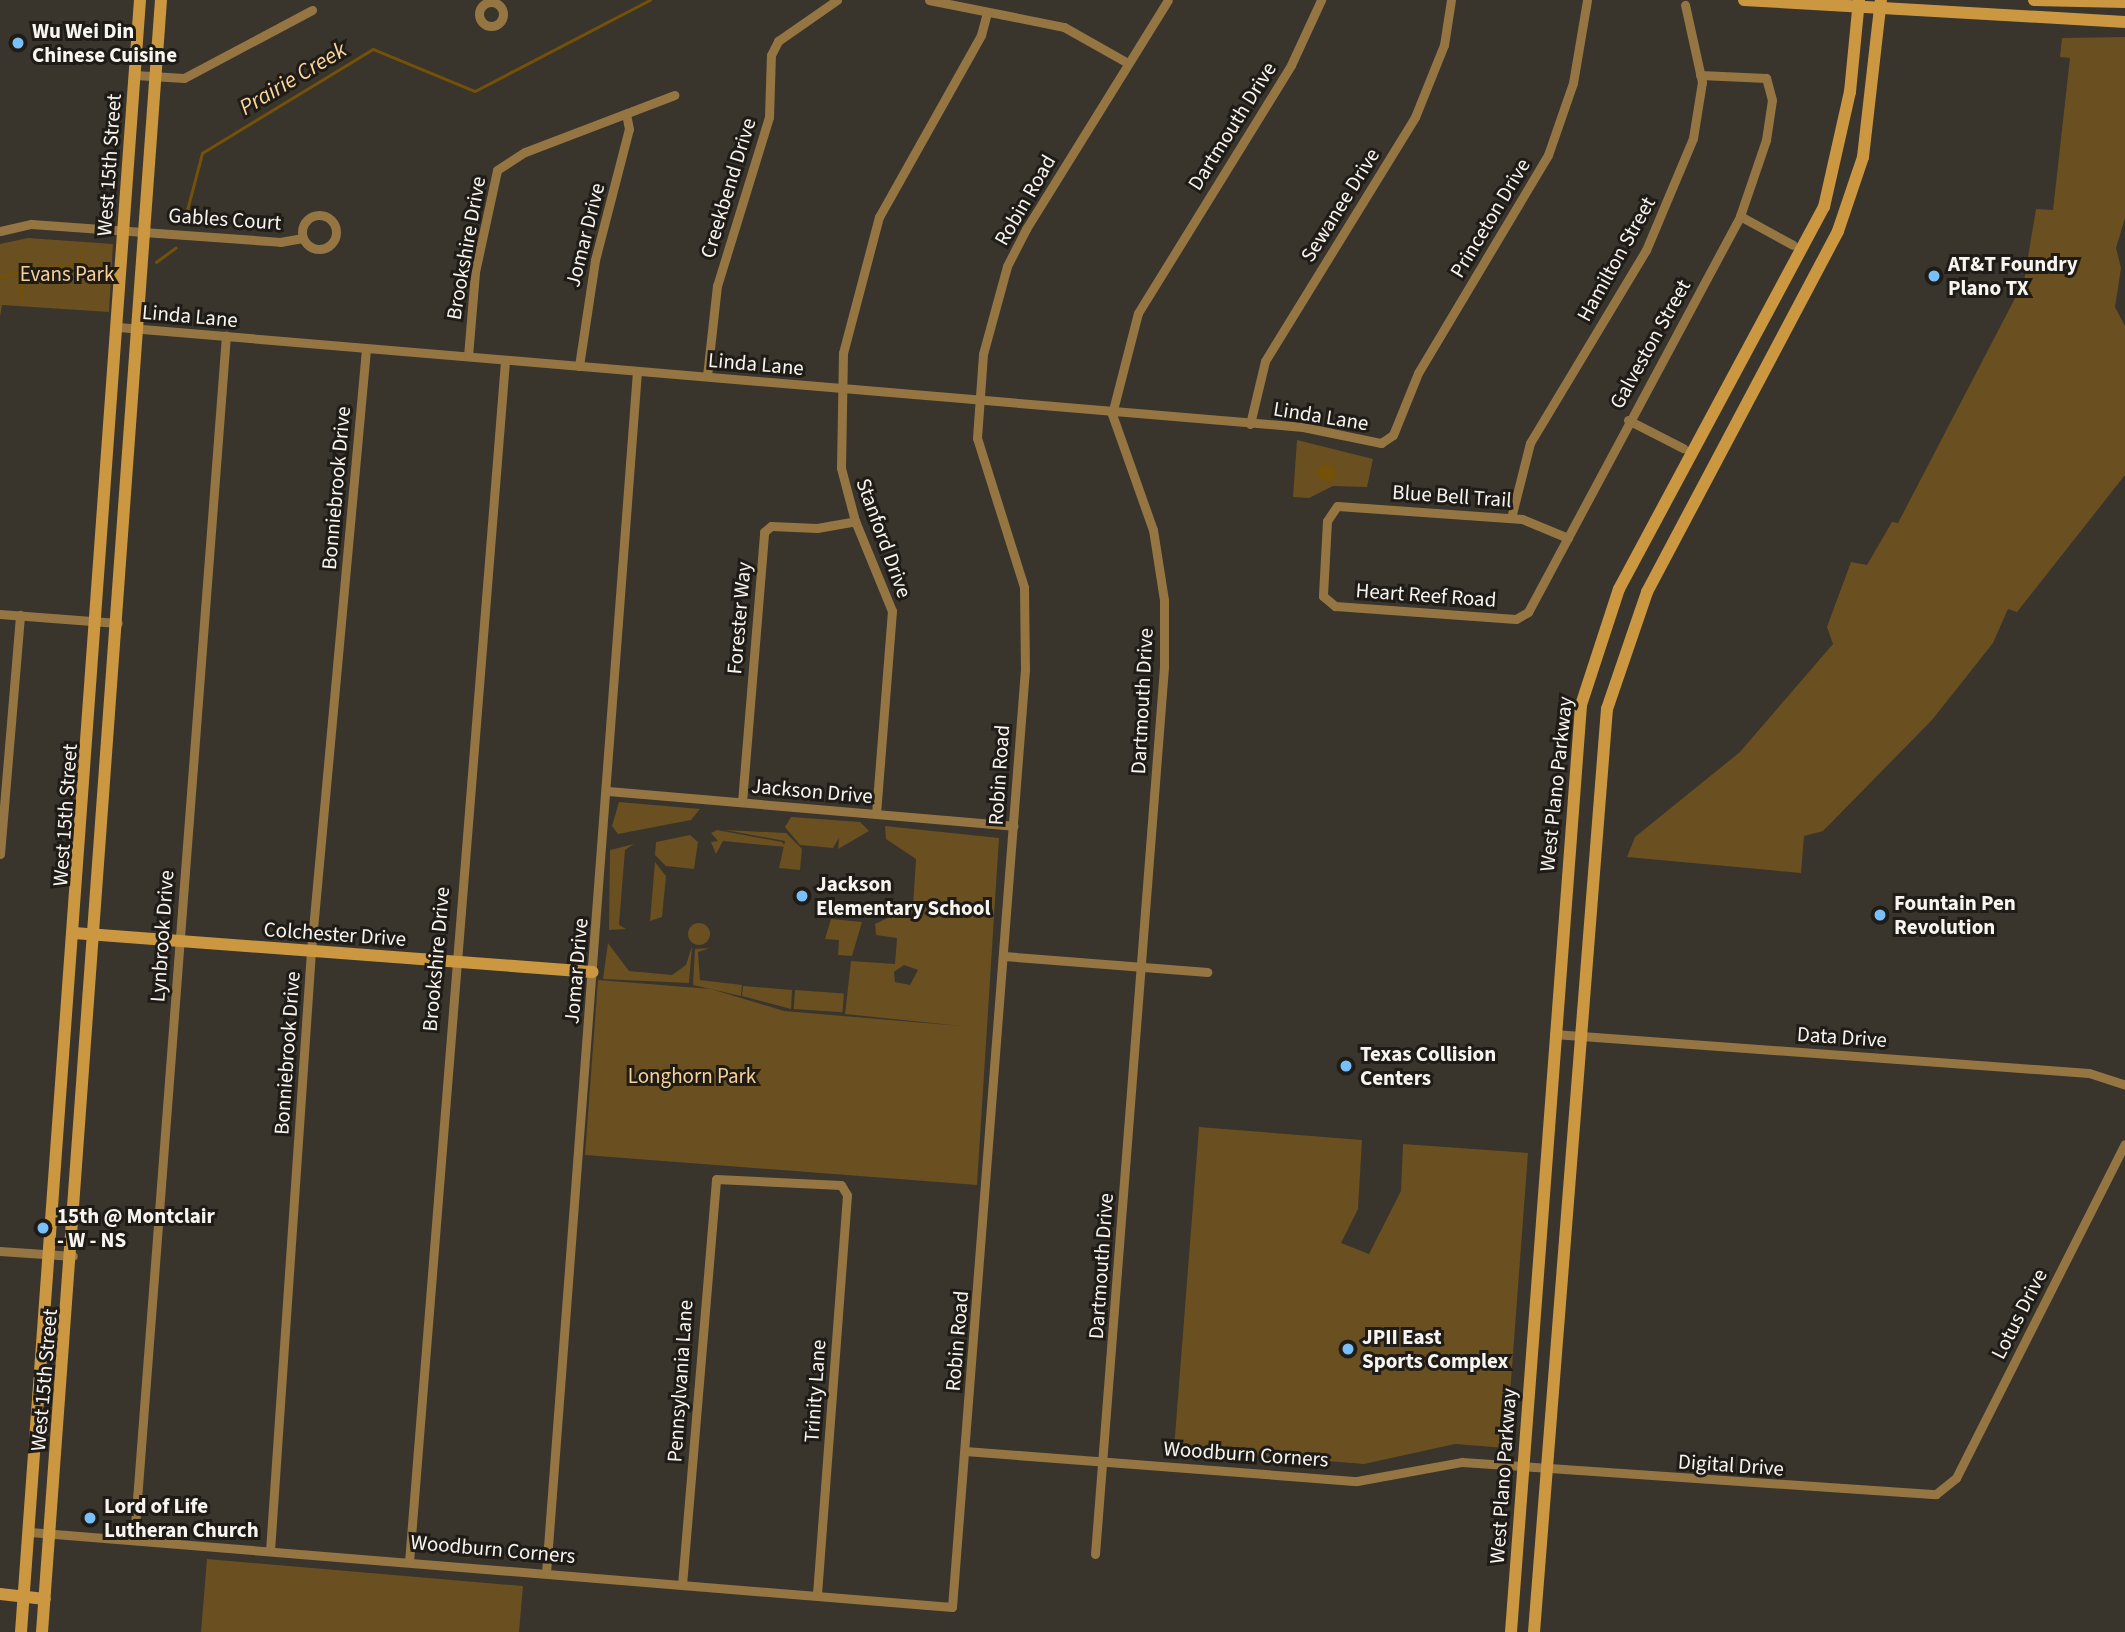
<!DOCTYPE html>
<html>
<head>
<meta charset="utf-8">
<style>
	body { margin:0 }
	#map { position:relative; width:2125px; height:1632px; overflow:hidden; background:#39342c; font-family:"Source Sans 3",sans-serif }
	div>[style] { position:absolute }
	[style*='--x'] { left:calc(var(--x)*1px); top:calc(var(--y)*1px); width:calc(var(--w)*1px); rotate:calc(var(--a)*1deg) }
	.green>* { inset:0; background:#6a4f20; transform-origin:0 0 }
	.round { border-radius:50% }
	.water>* { inset:0; background:#745108 }
	.stream>* { height:2.5px; margin:-1.25px; padding:0 1.25px; transform-origin:1.25px; border-radius:1.25px; background:#745108 }
	.street>* { height:9px; margin:-4.5px; padding:0 4.5px; transform-origin:4.5px; border-radius:4.5px; background:#957542 }
	.street>.ring { margin:-4.5px; padding:0; box-sizing:content-box; background:none; border:9px solid #957542; border-radius:50% }
	.secondary>* { height:12px; margin:-6px; padding:0 6px; transform-origin:6px; border-radius:6px; background:#cb9841 }
	.dots>* { width:19px; height:19px; translate:-50% -50%; box-sizing:border-box; border:4px solid #1f1c18; border-radius:50% }
	span { translate:-50% -50%; white-space:nowrap; text-align:center; line-height:1.15; -webkit-text-stroke:6px #1f1c18; paint-order:stroke }
	.poi-label { font-size:21px; color:#f8f4ef; font-weight:700 }
	.left { translate:0 -50%; text-align:left }
	.street-label { font-size:21px; color:#f8f4ef }
	.park-label { font-size:21px; color:#f8d196 }
	.water-label { font-size:23px; color:#fdd69a; font-style:italic }
</style>
</head>
<body>
<div id="map">
	<div class="green">
		<i style="clip-path:polygon(2125px 37px,2125px 218px,2116px 248px,2121px 268px,2115px 307px,2125px 326px,2125px 475px,2017px 612px,2008px 609px,1993px 643px,1932px 720px,1823px 831px,1804px 836px,1801px 873px,1627px 857px,1635px 837px,1740px 752px,1833px 644px,1827px 627px,1851px 562px,1867px 565px,1892px 522px,1898px 523px,2024px 281px,2036px 209px,2053px 210px,2070px 58px,2060px 57px,2062px 38px)"></i>
		<i style="clip-path:polygon(28px 238px,113px 244px,109px 312px,2px 305px,0 317px,0 244px)"></i>
		<i style="clip-path:polygon(1297px 440px,1373px 459px,1367px 487px,1333px 486px,1309px 498px,1293px 497px)"></i>
		<i style="clip-path:polygon(619px 802px,700px 809px,691px 820px,618px 834px,612px 826px)"></i>
		<i style="clip-path:polygon(791px 817px,860px 822px,869px 831px,838px 849px,839px 838px,833px 848px,800px 845px,785px 827px)"></i>
		<i style="clip-path:polygon(evenodd,885px 826px,999px 838px,977px 1185px,585px 1155px,598px 980px,711px 989px,784px 1011px,961px 1026px,845px 1014px,851px 961px,895px 964px,897px 938px,876px 935px,875px 924px,913px 906px,916px 859px,886px 839px,885px 826px,904px 965px,918px 970px,910px 985px,895px 982px,894px 972px,904px 965px)"></i>
		<i style="clip-path:polygon(717px 830px,782px 842px,786px 847px,723px 841px,716px 854px,711px 842px,718px 841px,711px 833px)"></i>
		<i style="clip-path:polygon(725px 830px,786px 833px,802px 849px,800px 870px,779px 868px,785px 841px)"></i>
		<i style="clip-path:polygon(690px 835px,698px 842px,694px 869px,666px 866px,655px 855px,656px 842px)"></i>
		<i style="clip-path:polygon(634px 844px,625px 850px,619px 925px,626px 929px,609px 930px,610px 850px)"></i>
		<i style="clip-path:polygon(655px 862px,666px 876px,662px 917px,650px 921px)"></i>
		<i style="clip-path:polygon(831px 919px,862px 922px,852px 956px,838px 955px,839px 940px,825px 939px)"></i>
		<i class="round" style="left:688px;top:923px;width:22px;height:22px"></i>
		<i style="clip-path:polygon(608px 943px,629px 971px,672px 975px,686px 965px,692px 946px,689px 983px,603px 979px)"></i>
		<i style="clip-path:polygon(710px 948px,698px 952px,700px 980px,742px 985px,741px 996px,693px 985px,695px 949px)"></i>
		<i style="clip-path:polygon(743px 986px,792px 990px,791px 1009px,742px 996px)"></i>
		<i style="left:795px;top:990px;width:49px;height:19px;rotate:4deg"></i>
		<i style="clip-path:polygon(1199px 1127px,1362px 1140px,1358px 1209px,1341px 1243px,1369px 1254px,1401px 1191px,1403px 1144px,1528px 1153px,1506px 1448px,1455px 1444px,1364px 1464px,1174px 1449px)"></i>
		<i style="clip-path:polygon(207px 1559px,523px 1586px,519px 1632px,201px 1632px)"></i>
	</div>
	<div class="water">
		<i class="round" style="left:1318px;top:464px;width:18px;height:18px"></i>
	</div>
	<div class="stream">
		<i style="--x:185;--y:218;--w:67;--a:-75.3"></i>
		<i style="--x:202;--y:153;--w:200;--a:-31.3"></i>
		<i style="--x:373;--y:49;--w:110;--a:22.4"></i>
		<i style="--x:475;--y:91;--w:197;--a:-27.5"></i>
		<i style="--x:156;--y:262;--w:24;--a:-36"></i>
		<i style="--x:81;--y:267;--w:19;--a:-87"></i>
		<i style="--x:20;--y:271;--w:32;--a:85"></i>
		<i style="--x:0;--y:277;--w:45;--a:-14"></i>
		<i style="--x:44;--y:266;--w:65;--a:1.8"></i>
	</div>
	<div class="street">
		<i style="--x:929;--y:0;--w:138;--a:11.3"></i>
		<i style="--x:1064;--y:27;--w:73;--a:29.4"></i>
		<i class="ring" style="left:479px;top:2px;width:15px;height:15px"></i>
		<i style="--x:135;--y:75;--w:49;--a:3.5"></i>
		<i style="--x:184;--y:78;--w:145;--a:-28"></i>
		<i class="ring" style="left:302px;top:215px;width:25px;height:25px"></i>
		<i style="--x:1740;--y:216;--w:60;--a:28.7"></i>
		<i style="--x:0;--y:231;--w:32;--a:-13"></i>
		<i style="--x:31;--y:224;--w:250;--a:4.1"></i>
		<i style="--x:280;--y:242;--w:23;--a:-10"></i>
		<i style="--x:118;--y:327;--w:1189;--a:4.82"></i>
		<i style="--x:1303;--y:427;--w:80;--a:11.6"></i>
		<i style="--x:1381;--y:443;--w:14;--a:-34"></i>
		<i style="--x:1393;--y:435;--w:67;--a:-68"></i>
		<i style="--x:1418;--y:373;--w:254;--a:-59.2"></i>
		<i style="--x:1548;--y:155;--w:76;--a:-70.9"></i>
		<i style="--x:1573;--y:83;--w:84;--a:-80.4"></i>
		<i style="--x:468;--y:356;--w:84;--a:-85.2"></i>
		<i style="--x:475;--y:272;--w:104;--a:-77.8"></i>
		<i style="--x:497;--y:170;--w:33;--a:-33"></i>
		<i style="--x:525;--y:152;--w:160;--a:-20.9"></i>
		<i style="--x:579;--y:366;--w:107;--a:-81.4"></i>
		<i style="--x:595;--y:260;--w:135;--a:-75.5"></i>
		<i style="--x:629;--y:129;--w:16;--a:-101"></i>
		<i style="--x:707;--y:376;--w:91;--a:-83.7"></i>
		<i style="--x:717;--y:286;--w:177;--a:-72.9"></i>
		<i style="--x:769;--y:117;--w:62;--a:-88.2"></i>
		<i style="--x:771;--y:55;--w:16;--a:-63"></i>
		<i style="--x:778;--y:41;--w:72;--a:-34.8"></i>
		<i style="--x:1628;--y:420;--w:62;--a:27"></i>
		<i style="--x:1250;--y:424;--w:65;--a:-76.6"></i>
		<i style="--x:1265;--y:361;--w:286;--a:-58.4"></i>
		<i style="--x:1415;--y:117;--w:78;--a:-68.1"></i>
		<i style="--x:1444;--y:45;--w:46;--a:-81.2"></i>
		<i style="--x:1511;--y:518;--w:77;--a:-75.8"></i>
		<i style="--x:1530;--y:443;--w:225;--a:-59"></i>
		<i style="--x:1646;--y:250;--w:121;--a:-67.2"></i>
		<i style="--x:1693;--y:138;--w:57;--a:-80.9"></i>
		<i style="--x:1702;--y:82;--w:79;--a:-102.4"></i>
		<i style="--x:1568;--y:538;--w:50;--a:-157.6"></i>
		<i style="--x:1522;--y:519;--w:185;--a:-176"></i>
		<i style="--x:1337;--y:506;--w:18;--a:124"></i>
		<i style="--x:1327;--y:521;--w:75;--a:93.1"></i>
		<i style="--x:1323;--y:596;--w:16;--a:40"></i>
		<i style="--x:1335;--y:606;--w:181;--a:4.1"></i>
		<i style="--x:1516;--y:619;--w:14;--a:-30"></i>
		<i style="--x:1528;--y:612;--w:449;--a:-61.8"></i>
		<i style="--x:1740;--y:216;--w:80;--a:-71.1"></i>
		<i style="--x:1766;--y:140;--w:40;--a:-81.5"></i>
		<i style="--x:1772;--y:100;--w:23;--a:-105"></i>
		<i style="--x:1766;--y:78;--w:66;--a:-177.4"></i>
		<i style="--x:0;--y:614;--w:118;--a:4.4"></i>
		<i style="--x:608;--y:791;--w:407;--a:4.9"></i>
		<i style="--x:742;--y:802;--w:271;--a:-85.3"></i>
		<i style="--x:764;--y:532;--w:9;--a:-41"></i>
		<i style="--x:771;--y:526;--w:46;--a:2.5"></i>
		<i style="--x:817;--y:528;--w:39;--a:-10"></i>
		<i style="--x:876;--y:814;--w:204;--a:-85.5"></i>
		<i style="--x:892;--y:611;--w:97;--a:-112.3"></i>
		<i style="--x:855;--y:521;--w:55;--a:-104.8"></i>
		<i style="--x:841;--y:468;--w:115;--a:-89"></i>
		<i style="--x:843;--y:353;--w:141;--a:-75.2"></i>
		<i style="--x:879;--y:217;--w:209;--a:-60.7"></i>
		<i style="--x:981;--y:35;--w:23;--a:-75"></i>
		<i style="--x:0;--y:854;--w:240;--a:-85.2"></i>
		<i style="--x:1004;--y:956;--w:204;--a:4.5"></i>
		<i style="--x:1554;--y:1034;--w:536;--a:4.17"></i>
		<i style="--x:2089;--y:1073;--w:38;--a:18"></i>
		<i style="--x:0;--y:1251;--w:73;--a:3.9"></i>
		<i style="--x:965;--y:1451;--w:393;--a:4.4"></i>
		<i style="--x:1357;--y:1481;--w:107;--a:-10.3"></i>
		<i style="--x:1462;--y:1462;--w:475;--a:3.9"></i>
		<i style="--x:1936;--y:1494;--w:26;--a:-39"></i>
		<i style="--x:1956;--y:1478;--w:374;--a:-63.2"></i>
		<i style="--x:30;--y:1532;--w:925;--a:4.65"></i>
		<i style="--x:952;--y:1607;--w:940;--a:-85.55"></i>
		<i style="--x:1025;--y:670;--w:83;--a:-90.7"></i>
		<i style="--x:1024;--y:587;--w:156;--a:-107.5"></i>
		<i style="--x:977;--y:438;--w:84;--a:-85.9"></i>
		<i style="--x:983;--y:354;--w:91;--a:-74.7"></i>
		<i style="--x:1007;--y:266;--w:42;--a:-62.8"></i>
		<i style="--x:1026;--y:229;--w:269;--a:-58.2"></i>
		<i style="--x:134;--y:1539;--w:1207;--a:-85.63"></i>
		<i style="--x:270;--y:1551;--w:601;--a:-86.09"></i>
		<i style="--x:311;--y:951;--w:605;--a:-84.78"></i>
		<i style="--x:1095;--y:1554;--w:890;--a:-85.55"></i>
		<i style="--x:1164;--y:667;--w:67;--a:-90"></i>
		<i style="--x:1164;--y:600;--w:71;--a:-98.9"></i>
		<i style="--x:1153;--y:530;--w:123;--a:-109.5"></i>
		<i style="--x:1112;--y:414;--w:104;--a:-75.6"></i>
		<i style="--x:1138;--y:313;--w:291;--a:-58.3"></i>
		<i style="--x:1291;--y:65;--w:72;--a:-65.2"></i>
		<i style="--x:409;--y:1562;--w:1205;--a:-85.43"></i>
		<i style="--x:546;--y:1573;--w:1205;--a:-85.67"></i>
		<i style="--x:682;--y:1585;--w:407;--a:-85.2"></i>
		<i style="--x:716;--y:1179;--w:125;--a:2.7"></i>
		<i style="--x:841;--y:1185;--w:12;--a:59"></i>
		<i style="--x:847;--y:1195;--w:402;--a:94.3"></i>
	</div>
	<div class="secondary">
		<i style="--x:1744;--y:0;--w:382;--a:3.3"></i>
		<i style="--x:2034;--y:0;--w:91;--a:1.3"></i>
		<i style="--x:74;--y:933;--w:520;--a:4.3"></i>
		<i style="--x:0;--y:1594;--w:45;--a:6.3"></i>
		<i style="--x:21;--y:1632;--w:1636;--a:-85.83"></i>
		<i style="--x:42;--y:1632;--w:1636;--a:-85.83"></i>
		<i style="--x:1511;--y:1632;--w:930;--a:-85.68"></i>
		<i style="--x:1581;--y:705;--w:122;--a:-71.9"></i>
		<i style="--x:1619;--y:589;--w:434;--a:-61.8"></i>
		<i style="--x:1824;--y:207;--w:118;--a:-77.3"></i>
		<i style="--x:1850;--y:92;--w:92;--a:-84.4"></i>
		<i style="--x:1534;--y:1632;--w:926;--a:-85.48"></i>
		<i style="--x:1607;--y:709;--w:124;--a:-71.1"></i>
		<i style="--x:1647;--y:592;--w:408;--a:-62.1"></i>
		<i style="--x:1838;--y:231;--w:78;--a:-71.3"></i>
		<i style="--x:1863;--y:157;--w:158;--a:-83.5"></i>
	</div>
	<div class="dots">
		<i style="left:18px;top:43px;background:#79bff8"></i>
		<i style="left:1934px;top:276px;background:#79bff8"></i>
		<i style="left:802px;top:896px;background:#79bff8"></i>
		<i style="left:1880px;top:915px;background:#79bff8"></i>
		<i style="left:1346px;top:1066px;background:#79bff8"></i>
		<i style="left:43px;top:1228px;background:#79bff8"></i>
		<i style="left:1348px;top:1349px;background:#79bff8"></i>
		<i style="left:90px;top:1518px;background:#79bff8"></i>
	</div>
	<div class="poi-label">
		<span class="left" style="left:32px;top:43px">Wu Wei Din<br>Chinese Cuisine</span>
		<span class="left" style="left:1948px;top:276px">AT&amp;T Foundry<br>Plano TX</span>
		<span class="left" style="left:816px;top:896px">Jackson<br>Elementary School</span>
		<span class="left" style="left:1894px;top:915px">Fountain Pen<br>Revolution</span>
		<span class="left" style="left:1360px;top:1066px">Texas Collision<br>Centers</span>
		<span class="left" style="left:57px;top:1228px">15th @ Montclair<br>- W - NS</span>
		<span class="left" style="left:1362px;top:1349px">JPII East<br>Sports Complex</span>
		<span class="left" style="left:104px;top:1518px">Lord of Life<br>Lutheran Church</span>
	</div>
	<div class="street-label">
		<span style="left:1232px;top:126px;rotate:-58deg">Dartmouth Drive</span>
		<span style="left:109px;top:165px;rotate:-86deg">West 15th Street</span>
		<span style="left:728px;top:188px;rotate:-73deg">Creekbend Drive</span>
		<span style="left:1025px;top:200px;rotate:-60deg">Robin Road</span>
		<span style="left:1340px;top:205px;rotate:-58deg">Sewanee Drive</span>
		<span style="left:1490px;top:218px;rotate:-59deg">Princeton Drive</span>
		<span style="left:225px;top:219px;rotate:4deg">Gables Court</span>
		<span style="left:585px;top:235px;rotate:-76deg">Jomar Drive</span>
		<span style="left:466px;top:248px;rotate:-80deg">Brookshire Drive</span>
		<span style="left:1616px;top:259px;rotate:-61deg">Hamilton Street</span>
		<span style="left:190px;top:316px;rotate:5deg">Linda Lane</span>
		<span style="left:1650px;top:344px;rotate:-61deg">Galveston Street</span>
		<span style="left:756px;top:364px;rotate:5deg">Linda Lane</span>
		<span style="left:1321px;top:416px;rotate:9deg">Linda Lane</span>
		<span style="left:336px;top:488px;rotate:-85deg">Bonniebrook Drive</span>
		<span style="left:1452px;top:496px;rotate:4deg">Blue Bell Trail</span>
		<span style="left:884px;top:538px;rotate:70deg">Stanford Drive</span>
		<span style="left:1426px;top:595px;rotate:4deg">Heart Reef Road</span>
		<span style="left:739px;top:618px;rotate:-85deg">Forester Way</span>
		<span style="left:1142px;top:701px;rotate:-87deg">Dartmouth Drive</span>
		<span style="left:999px;top:775px;rotate:-86deg">Robin Road</span>
		<span style="left:1556px;top:784px;rotate:-84deg">West Plano Parkway</span>
		<span style="left:812px;top:791px;rotate:5deg">Jackson Drive</span>
		<span style="left:65px;top:815px;rotate:-86deg">West 15th Street</span>
		<span style="left:335px;top:934px;rotate:4deg">Colchester Drive</span>
		<span style="left:162px;top:936px;rotate:-86deg">Lynbrook Drive</span>
		<span style="left:436px;top:959px;rotate:-85deg">Brookshire Drive</span>
		<span style="left:576px;top:971px;rotate:-85deg">Jomar Drive</span>
		<span style="left:1842px;top:1037px;rotate:4deg">Data Drive</span>
		<span style="left:287px;top:1053px;rotate:-86deg">Bonniebrook Drive</span>
		<span style="left:1101px;top:1266px;rotate:-86deg">Dartmouth Drive</span>
		<span style="left:2019px;top:1314px;rotate:-63deg">Lotus Drive</span>
		<span style="left:957px;top:1341px;rotate:-85deg">Robin Road</span>
		<span style="left:44px;top:1380px;rotate:-85deg">West 15th Street</span>
		<span style="left:680px;top:1381px;rotate:-86deg">Pennsylvania Lane</span>
		<span style="left:815px;top:1391px;rotate:-86deg">Trinity Lane</span>
		<span style="left:1246px;top:1454px;rotate:4deg">Woodburn Corners</span>
		<span style="left:1731px;top:1465px;rotate:4deg">Digital Drive</span>
		<span style="left:1503px;top:1476px;rotate:-86deg">West Plano Parkway</span>
		<span style="left:493px;top:1549px;rotate:5deg">Woodburn Corners</span>
	</div>
	<div class="park-label">
		<span style="left:67px;top:274px">Evans Park</span>
		<span style="left:692px;top:1076px">Longhorn Park</span>
	</div>
	<div class="water-label">
		<span style="left:293px;top:79px;rotate:-31deg">Prairie Creek</span>
	</div>
</div>
</body>
</html>
